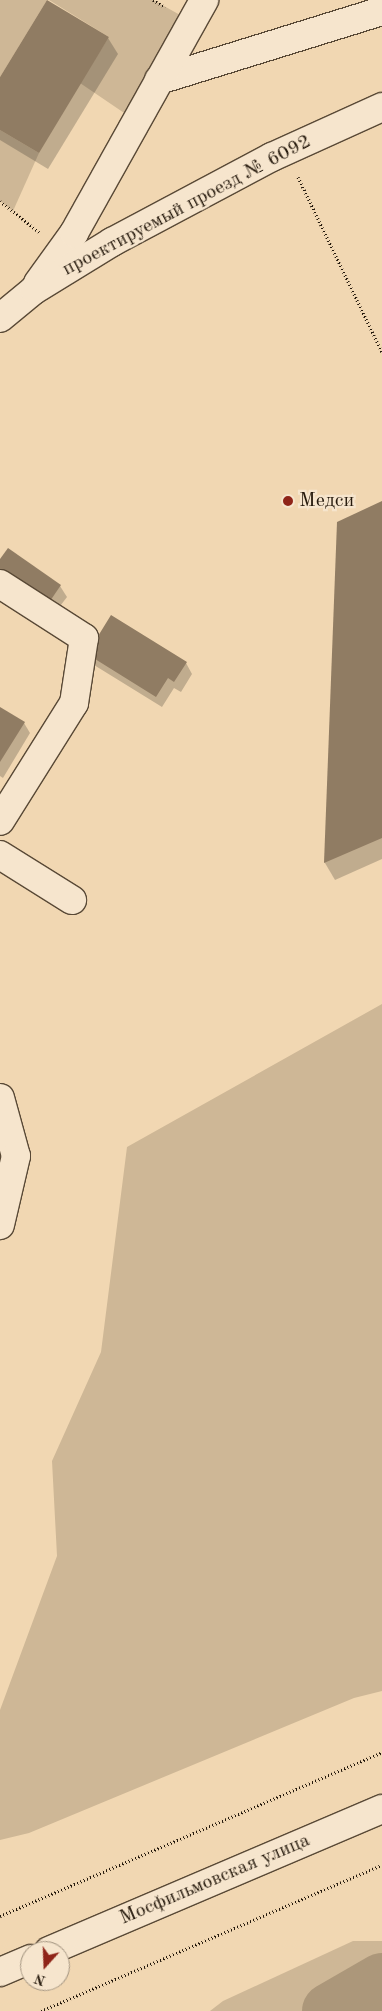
<!DOCTYPE html>
<html>
<head>
<meta charset="utf-8">
<style>
	body { margin:0 }
	#map { position:relative; width:382px; height:2011px; overflow:hidden; background:#f1d7b2; font-family:"Old Standard TT",serif }
	div>[style] { position:absolute }
	[style*='--x'] { left:calc(var(--x)*1px); top:calc(var(--y)*1px); width:calc(var(--w)*1px); rotate:calc(var(--a)*1deg) }
	.green>* { inset:0; background:#ceb796 }
	.shadow>* { inset:0; background:#0003 }
	.river>* { height:56px; margin:-28px; padding:0 28px; transform-origin:28px; border-radius:28px; background:#ac977a }
	.building>* { inset:0; background:#907c63 }
	.path>* { height:3px; margin-top:-1.5px; transform-origin:0; background:repeating-linear-gradient(90deg,#261a0d 0 1px,transparent 0 3.5px) }
	.roads { filter:drop-shadow(1px 0 #594936) drop-shadow(-1px 0 #594936) drop-shadow(0 1px #594936) drop-shadow(0 -1px #594936) }
	.minor>* { height:28px; margin:-14px; padding:0 14px; transform-origin:14px; border-radius:14px; background:#f6e5cd }
	.dots>* { width:14px; height:14px; translate:-50% -50%; box-sizing:border-box; border:2px solid #f6e5cd; border-radius:50% }
	span { translate:-50% -50%; white-space:nowrap; text-align:center; line-height:1.15; -webkit-text-stroke:4.5px #f6e5cd; paint-order:stroke }
	.street-label { font-size:20px; color:#261a0d }
	.poi-label { font-size:20px; color:#261a0d }
	.left { translate:0 -50%; text-align:left }
	.north { position:absolute; left:20px; top:1941px; width:50px; height:50px; box-sizing:border-box; background:#f6e5cd; border:1px solid #a39480; border-radius:50%; rotate:200deg; font-size:14px; font-weight:700; line-height:20px; text-align:center; color:#261a0d }
	.north::after { content:''; display:block; margin:auto; width:18px; height:22px; background:#8f2418; clip-path:polygon(50% 0,100% 100%,50% 72%,0 100%) }
</style>
</head>
<body>
<div id="map">
	<div class="green">
		<i style="clip-path:polygon(0 0,47px 0,0 77px)"></i>
		<i style="clip-path:polygon(49px 0,153px 0,191px 21px,136px 121px,80px 83px,109px 37px)"></i>
		<i style="clip-path:polygon(0 130px,39px 153px,13px 211px,0 201px)"></i>
		<i style="clip-path:polygon(382px 1004px,382px 1691px,354px 1698px,29px 1833px,0 1840px,0 1710px,57px 1556px,52px 1461px,101px 1352px,127px 1147px)"></i>
		<i style="clip-path:polygon(353px 1941px,382px 1941px,382px 2011px,210px 2011px,223px 2001px)"></i>
	</div>
	<div class="shadow">
		<i style="clip-path:polygon(108px 38px,118px 54px,48px 169px,0 140px,0 79px)"></i>
		<i style="clip-path:polygon(382px 502px,382px 859px,335px 880px,325px 863px,338px 523px)"></i>
		<i style="clip-path:polygon(8px 549px,60px 586px,67px 597px,54px 614px,0 573px,0 561px)"></i>
		<i style="clip-path:polygon(88px 654px,186px 663px,192px 674px,181px 692px,174px 688px,162px 707px,94px 665px)"></i>
		<i style="clip-path:polygon(0 708px,24px 723px,30px 733px,3px 778px,0 776px)"></i>
	</div>
	<div class="river">
		<i style="--x:330;--y:2011;--w:60;--a:-30"></i>
	</div>
	<div class="building">
		<i style="clip-path:polygon(47px 0,109px 37px,39px 153px,0 130px,0 77px)"></i>
		<i style="clip-path:polygon(382px 501px,382px 838px,324px 863px,337px 522px)"></i>
		<i style="clip-path:polygon(8px 548px,61px 585px,48px 604px,0 570px,0 559px)"></i>
		<i style="clip-path:polygon(111px 615px,187px 662px,174px 682px,168px 678px,156px 697px,87px 654px)"></i>
		<i style="clip-path:polygon(0 707px,25px 722px,0 762px)"></i>
	</div>
	<div class="path">
		<i style="--x:153;--y:0;--w:14;--a:30"></i>
		<i style="--x:298;--y:177;--w:194;--a:64.4"></i>
		<i style="--x:0;--y:201;--w:50;--a:38.5"></i>
		<i style="--x:0;--y:1916;--w:416;--a:-23.2"></i>
		<i style="--x:41;--y:2011;--w:371;--a:-23.2"></i>
	</div>
	<div class="roads">
		<div class="minor">
			<i style="--x:159;--y:80;--w:233;--a:-17.2"></i>
			<i style="--x:38;--y:283;--w:62;--a:-54.2"></i>
			<i style="--x:74;--y:233;--w:267;--a:-60.8"></i>
			<i style="--x:0;--y:318;--w:44;--a:-39.5"></i>
			<i style="--x:34;--y:290;--w:92;--a:-31.6"></i>
			<i style="--x:112;--y:242;--w:181;--a:-28"></i>
			<i style="--x:272;--y:157;--w:121;--a:-24.4"></i>
			<i style="--x:0;--y:584;--w:100;--a:32.7"></i>
			<i style="--x:84;--y:638;--w:66;--a:98.7"></i>
			<i style="--x:74;--y:703;--w:139;--a:122.1"></i>
			<i style="--x:0;--y:855;--w:85;--a:32"></i>
			<i style="--x:0;--y:1098;--w:60;--a:74.6"></i>
			<i style="--x:16;--y:1156;--w:71;--a:103.1"></i>
			<i style="--x:49;--y:1951;--w:362;--a:-23.1"></i>
			<i style="--x:0;--y:1972;--w:33;--a:-23"></i>
		</div>
	</div>
	<div class="dots">
		<i style="left:288px;top:501px;background:#8f2418"></i>
	</div>
	<div class="street-label">
		<span style="left:187px;top:206px;rotate:-28deg">проектируемый проезд № 6092</span>
		<span style="left:215px;top:1880px;rotate:-23deg">Мосфильмовская улица</span>
	</div>
	<div class="poi-label">
		<span class="left" style="left:299px;top:501px">Медси</span>
	</div>
	<div class="north">N</div>
</div>
</body>
</html>
